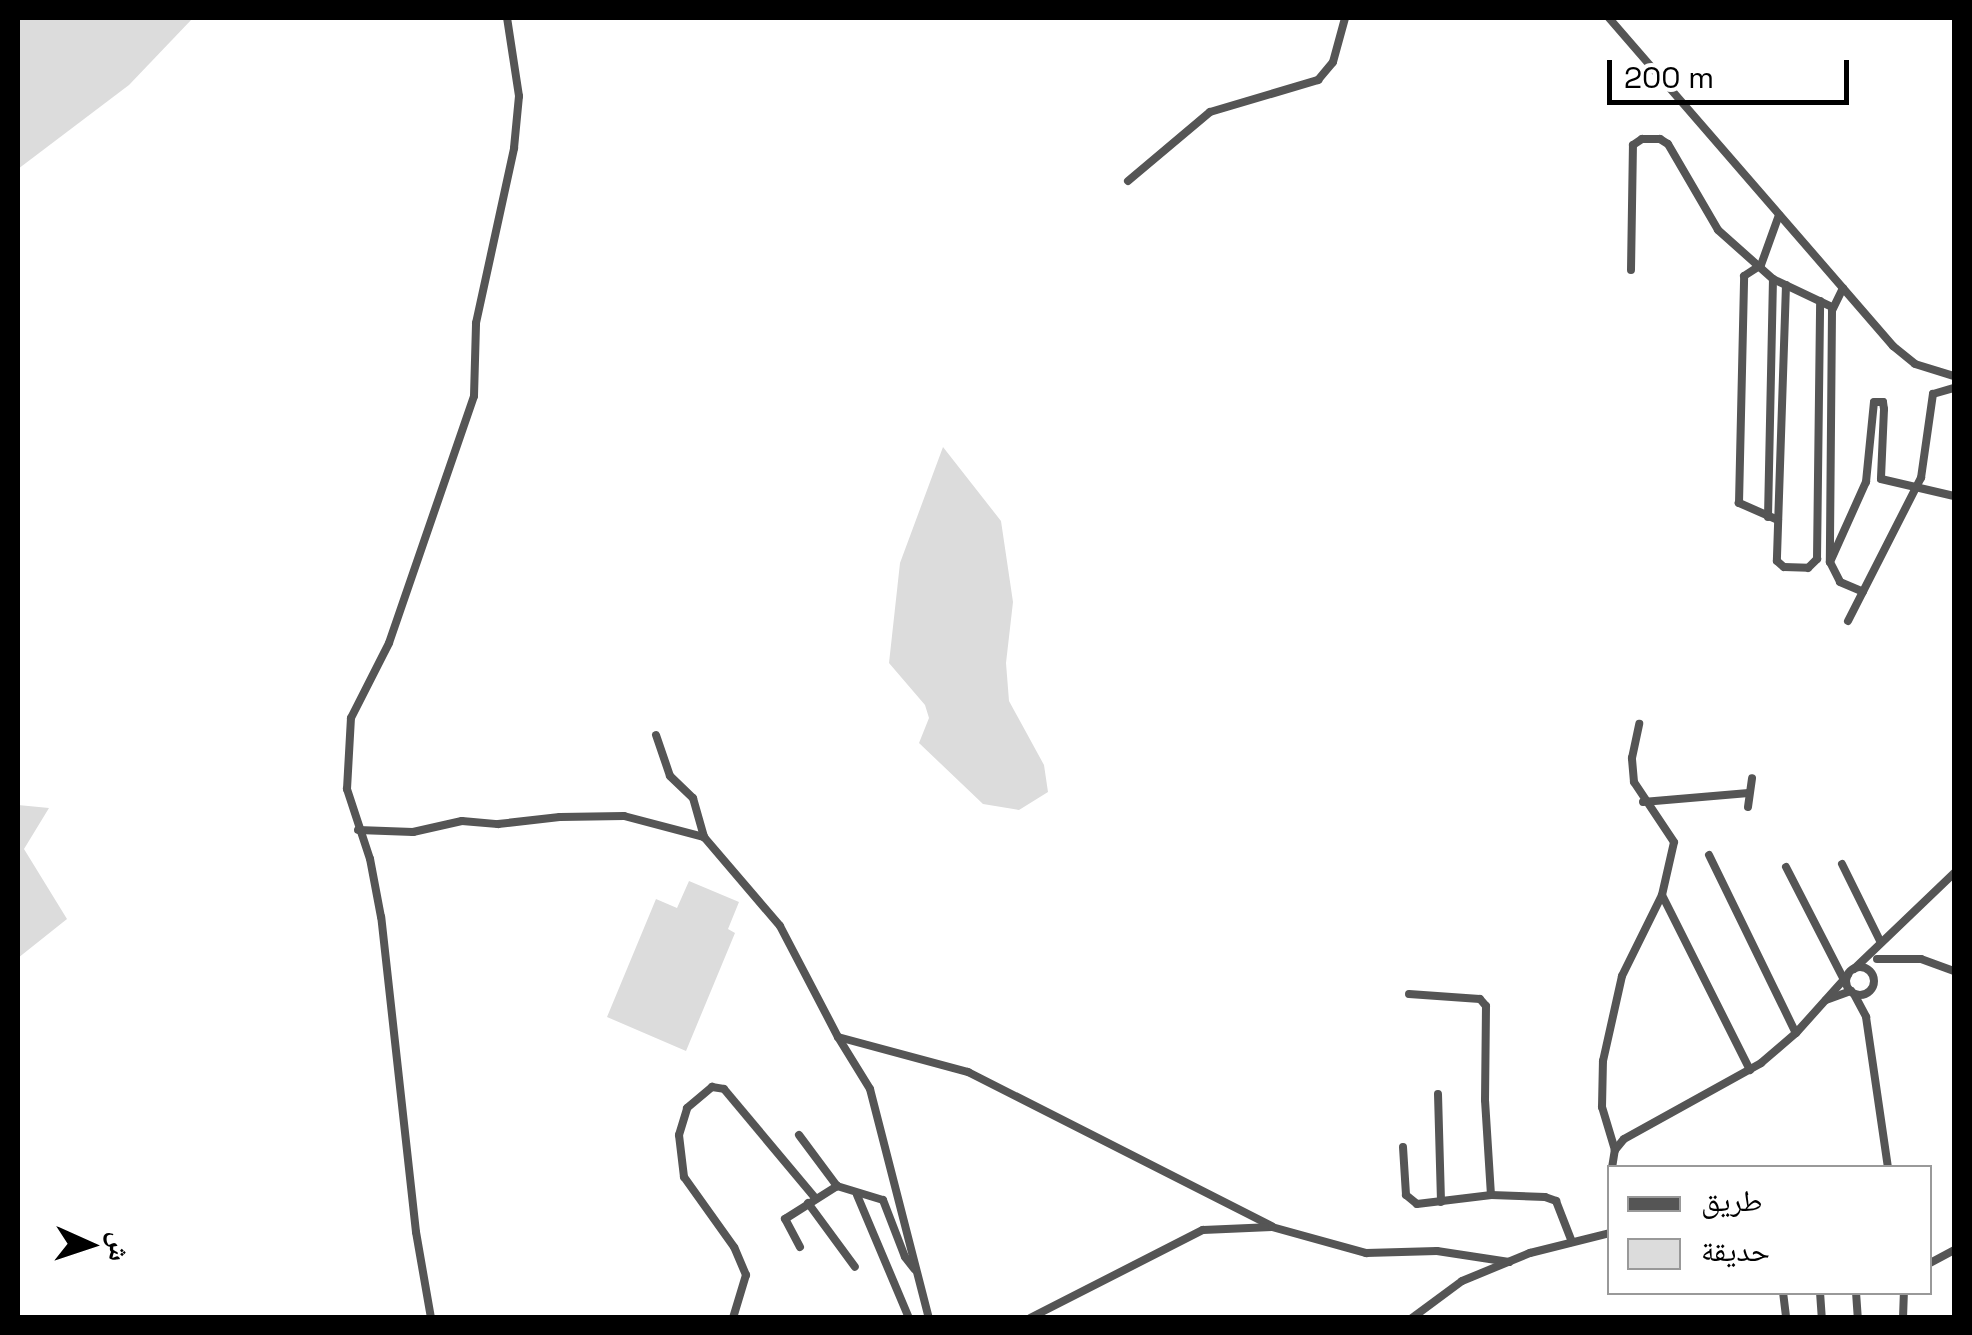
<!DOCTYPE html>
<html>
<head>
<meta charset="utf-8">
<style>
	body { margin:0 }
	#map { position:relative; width:1972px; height:1335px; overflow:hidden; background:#fff; font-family:"Space Grotesk","Noto Naskh Arabic",sans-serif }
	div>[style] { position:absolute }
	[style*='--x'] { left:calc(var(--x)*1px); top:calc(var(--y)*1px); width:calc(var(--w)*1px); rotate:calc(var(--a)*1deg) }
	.green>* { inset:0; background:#dcdcdc }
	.minor>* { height:8px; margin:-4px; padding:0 4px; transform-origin:4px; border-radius:4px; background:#555 }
	.minor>.ring { margin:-4px; padding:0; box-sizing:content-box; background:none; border:8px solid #555; border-radius:50% }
	span { translate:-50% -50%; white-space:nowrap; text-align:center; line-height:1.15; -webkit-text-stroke:9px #fff; paint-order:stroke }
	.frame { position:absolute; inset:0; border:20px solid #000; pointer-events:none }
	.legend { position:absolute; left:1607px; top:1165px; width:325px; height:130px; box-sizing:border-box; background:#fff; border:2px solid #999; margin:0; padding:12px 18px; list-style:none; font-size:30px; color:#000 }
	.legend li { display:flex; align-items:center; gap:20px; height:50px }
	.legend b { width:50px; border:2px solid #999 }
	.north { position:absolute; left:40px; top:1195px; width:100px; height:100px; -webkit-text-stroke:8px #fff; paint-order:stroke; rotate:93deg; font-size:28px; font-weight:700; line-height:40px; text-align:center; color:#000 }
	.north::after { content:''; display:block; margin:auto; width:35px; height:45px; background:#000; clip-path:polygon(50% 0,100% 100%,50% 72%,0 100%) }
	.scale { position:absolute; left:1607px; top:60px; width:242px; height:45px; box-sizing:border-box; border:5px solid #000; border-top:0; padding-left:12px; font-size:30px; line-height:35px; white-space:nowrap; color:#000; -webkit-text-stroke:8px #fff; paint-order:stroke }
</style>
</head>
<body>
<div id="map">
	<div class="green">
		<i style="clip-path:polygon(18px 18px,193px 18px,129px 85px,18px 169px)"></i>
		<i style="clip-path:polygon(943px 447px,1001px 521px,1013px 602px,1006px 663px,1009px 701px,1044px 765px,1048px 792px,1019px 810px,983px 804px,919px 743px,929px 718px,925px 705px,889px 663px,900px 563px)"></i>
		<i style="clip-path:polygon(18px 805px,49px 808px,24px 849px,67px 919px,18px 958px)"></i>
		<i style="clip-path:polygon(689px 881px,739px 902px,728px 929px,735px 933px,686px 1051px,607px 1017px,656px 899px,677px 908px)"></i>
	</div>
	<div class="minor">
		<i style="--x:1609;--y:18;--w:434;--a:49.1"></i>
		<i style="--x:1893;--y:346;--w:28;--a:39"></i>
		<i style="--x:1915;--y:364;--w:41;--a:17.1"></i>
		<i style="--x:1128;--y:181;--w:107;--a:-40.1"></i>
		<i style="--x:1210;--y:112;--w:113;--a:-16.5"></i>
		<i style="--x:1318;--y:80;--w:23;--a:-50"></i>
		<i style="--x:1333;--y:62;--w:46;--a:-74.7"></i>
		<i style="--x:1631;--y:270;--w:125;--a:-89.1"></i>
		<i style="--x:1633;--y:145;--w:11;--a:-34"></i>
		<i style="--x:1642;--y:139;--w:18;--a:0"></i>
		<i style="--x:1660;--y:139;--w:9;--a:32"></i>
		<i style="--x:1668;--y:144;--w:99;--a:59.8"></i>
		<i style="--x:1718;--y:230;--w:74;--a:41.7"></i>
		<i style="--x:1773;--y:279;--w:65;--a:25.4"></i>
		<i style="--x:1786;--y:285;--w:276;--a:91.9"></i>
		<i style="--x:1777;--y:561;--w:9;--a:41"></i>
		<i style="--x:1784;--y:567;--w:24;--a:2"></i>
		<i style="--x:1808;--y:568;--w:13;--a:-45"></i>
		<i style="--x:1817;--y:559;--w:258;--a:-89.3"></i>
		<i style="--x:1843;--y:288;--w:25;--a:116"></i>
		<i style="--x:1832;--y:311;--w:251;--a:90.5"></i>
		<i style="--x:1830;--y:562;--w:22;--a:63"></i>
		<i style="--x:1840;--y:582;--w:25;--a:23"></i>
		<i style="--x:1768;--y:517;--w:238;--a:-88.8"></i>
		<i style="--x:1778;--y:520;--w:43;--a:-156.4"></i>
		<i style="--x:1739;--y:503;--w:227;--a:-88.7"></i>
		<i style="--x:1744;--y:276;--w:20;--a:-33"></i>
		<i style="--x:1761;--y:265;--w:53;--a:-70.2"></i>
		<i style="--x:1830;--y:562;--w:88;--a:-65.8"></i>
		<i style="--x:1866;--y:482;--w:80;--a:-84.3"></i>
		<i style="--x:1874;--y:402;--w:9;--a:0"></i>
		<i style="--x:1883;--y:402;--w:7;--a:82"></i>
		<i style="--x:1884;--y:409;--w:70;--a:92.5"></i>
		<i style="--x:1881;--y:479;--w:75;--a:13.1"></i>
		<i style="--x:1848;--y:621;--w:161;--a:-63"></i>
		<i style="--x:1921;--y:478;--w:85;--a:-81.9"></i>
		<i style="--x:1933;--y:394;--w:22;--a:-16"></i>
		<i style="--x:656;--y:735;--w:43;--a:71.1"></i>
		<i style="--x:670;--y:776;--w:32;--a:44"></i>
		<i style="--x:693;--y:798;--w:41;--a:74.2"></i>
		<i style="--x:704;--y:837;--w:117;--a:49.5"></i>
		<i style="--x:780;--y:926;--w:125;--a:62.4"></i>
		<i style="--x:838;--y:1037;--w:61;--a:58.4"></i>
		<i style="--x:870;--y:1089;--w:236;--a:75.6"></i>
		<i style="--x:1643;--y:802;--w:106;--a:-4.9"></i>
		<i style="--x:1748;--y:807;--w:29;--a:-82"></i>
		<i style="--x:358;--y:830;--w:55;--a:2.1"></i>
		<i style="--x:413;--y:832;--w:50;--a:-12.7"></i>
		<i style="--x:462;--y:821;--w:36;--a:5"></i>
		<i style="--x:498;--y:824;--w:62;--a:-6.4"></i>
		<i style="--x:560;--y:817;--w:64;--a:-0.9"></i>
		<i style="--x:624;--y:816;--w:83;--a:14.7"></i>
		<i style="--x:1709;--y:855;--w:198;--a:64"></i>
		<i style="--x:1842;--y:864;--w:86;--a:63.7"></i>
		<i style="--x:1786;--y:867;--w:125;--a:62.8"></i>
		<i style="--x:1662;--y:895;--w:196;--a:63.3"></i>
		<i style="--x:1877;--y:959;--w:44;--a:0"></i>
		<i style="--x:1921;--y:959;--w:35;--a:20"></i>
		<i class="ring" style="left:1846px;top:967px;width:20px;height:20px"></i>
		<i style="--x:1854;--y:969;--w:139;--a:-43.8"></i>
		<i style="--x:1409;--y:994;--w:71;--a:4"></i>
		<i style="--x:1480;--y:999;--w:9;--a:49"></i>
		<i style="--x:1486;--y:1006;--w:94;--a:90.6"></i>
		<i style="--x:1485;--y:1100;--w:95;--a:86.4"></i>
		<i style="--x:1854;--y:994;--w:26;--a:62"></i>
		<i style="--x:1866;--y:1017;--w:153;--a:81.7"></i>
		<i style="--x:1826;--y:1000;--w:27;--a:-20"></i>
		<i style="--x:838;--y:1037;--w:135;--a:15.1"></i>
		<i style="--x:968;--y:1072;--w:341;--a:26.9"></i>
		<i style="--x:1438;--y:1094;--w:108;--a:88.4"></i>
		<i style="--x:799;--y:1135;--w:64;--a:53.3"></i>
		<i style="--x:1403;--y:1147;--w:48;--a:86.4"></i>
		<i style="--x:1406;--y:1195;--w:14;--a:39"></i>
		<i style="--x:1417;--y:1204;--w:75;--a:-6.9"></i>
		<i style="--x:1491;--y:1195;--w:54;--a:2.1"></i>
		<i style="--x:1545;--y:1197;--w:12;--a:20"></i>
		<i style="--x:1556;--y:1201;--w:44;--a:68.7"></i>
		<i style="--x:1615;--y:1150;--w:45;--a:-106.8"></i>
		<i style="--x:1602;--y:1107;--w:46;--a:-88.8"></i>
		<i style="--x:1603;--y:1061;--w:87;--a:-77.4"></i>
		<i style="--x:1622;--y:976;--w:90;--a:-63.7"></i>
		<i style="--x:1662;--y:895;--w:54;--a:-77.2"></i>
		<i style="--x:1674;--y:842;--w:72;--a:-123.7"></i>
		<i style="--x:1634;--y:782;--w:24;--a:-95"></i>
		<i style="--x:1632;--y:758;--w:35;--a:-78"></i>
		<i style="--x:1612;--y:1168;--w:18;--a:-81"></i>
		<i style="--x:1615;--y:1150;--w:14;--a:-51"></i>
		<i style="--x:1624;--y:1139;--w:157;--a:-29"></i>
		<i style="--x:1761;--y:1063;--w:46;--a:-40.6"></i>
		<i style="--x:1796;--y:1033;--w:78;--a:-48.1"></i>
		<i style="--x:857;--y:1195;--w:134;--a:67.1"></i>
		<i style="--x:808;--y:1203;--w:79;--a:53.7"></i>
		<i style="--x:800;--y:1247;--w:32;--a:-118"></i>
		<i style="--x:785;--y:1219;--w:62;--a:-32.4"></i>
		<i style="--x:837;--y:1186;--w:48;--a:16.9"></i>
		<i style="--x:883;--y:1200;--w:61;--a:68.9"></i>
		<i style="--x:905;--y:1257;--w:16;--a:52"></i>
		<i style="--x:1930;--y:1263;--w:27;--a:-28"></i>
		<i style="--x:1783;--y:1292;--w:26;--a:83"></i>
		<i style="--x:1820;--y:1292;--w:26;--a:86"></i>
		<i style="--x:1856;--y:1292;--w:26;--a:86"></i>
		<i style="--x:431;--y:1318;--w:87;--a:-99.9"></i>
		<i style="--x:416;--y:1232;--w:317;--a:-96.3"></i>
		<i style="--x:381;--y:917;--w:59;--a:-100.7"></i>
		<i style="--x:370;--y:859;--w:74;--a:-108.2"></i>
		<i style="--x:347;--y:789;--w:71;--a:-86.8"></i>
		<i style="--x:351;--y:718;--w:84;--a:-63.1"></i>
		<i style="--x:389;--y:643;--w:261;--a:-71"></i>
		<i style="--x:474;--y:396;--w:73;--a:-88.4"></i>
		<i style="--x:476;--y:323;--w:179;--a:-77.7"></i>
		<i style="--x:514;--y:148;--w:52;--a:-84.5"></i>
		<i style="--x:519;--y:96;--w:79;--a:-98.7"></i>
		<i style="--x:733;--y:1318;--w:45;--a:-73.2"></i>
		<i style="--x:746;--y:1275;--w:30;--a:-113"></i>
		<i style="--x:734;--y:1247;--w:86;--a:-125.5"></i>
		<i style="--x:684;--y:1177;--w:42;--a:-96.8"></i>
		<i style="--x:679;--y:1135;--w:28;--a:-73"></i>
		<i style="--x:687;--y:1108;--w:33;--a:-40"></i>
		<i style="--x:712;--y:1087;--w:12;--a:9"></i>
		<i style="--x:724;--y:1089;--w:142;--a:50.1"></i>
		<i style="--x:1030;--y:1318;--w:194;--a:-27"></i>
		<i style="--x:1203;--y:1230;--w:69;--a:-2.5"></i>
		<i style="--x:1272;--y:1227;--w:98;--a:15.5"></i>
		<i style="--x:1366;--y:1253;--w:71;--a:-1.6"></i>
		<i style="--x:1437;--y:1251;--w:73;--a:8.7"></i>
		<i style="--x:1412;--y:1318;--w:62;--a:-36.5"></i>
		<i style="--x:1462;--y:1281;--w:74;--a:-22.4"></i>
		<i style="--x:1530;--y:1253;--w:82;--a:-14"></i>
		<i style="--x:1903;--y:1318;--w:26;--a:-88"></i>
	</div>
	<div class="frame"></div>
	<ul class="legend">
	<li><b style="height:12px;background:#555"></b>طريق</li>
	<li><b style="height:28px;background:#dcdcdc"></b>حديقة</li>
	</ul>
	<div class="north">ش</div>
	<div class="scale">200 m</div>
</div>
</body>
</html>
